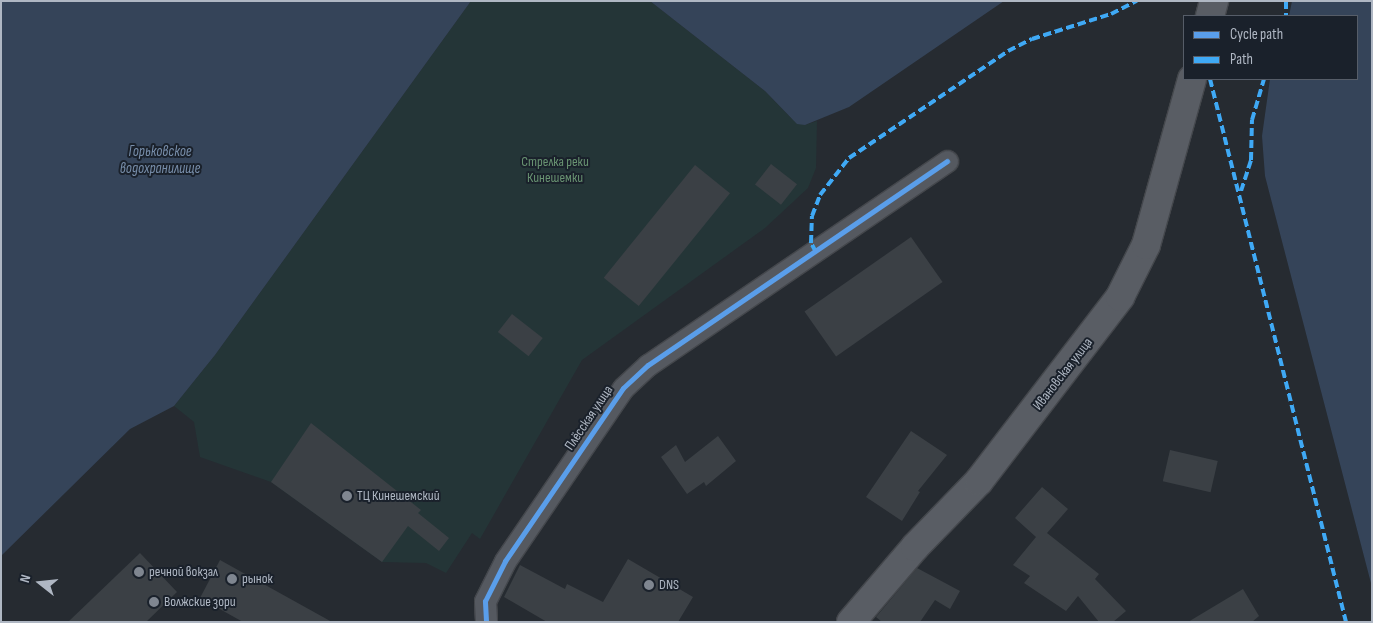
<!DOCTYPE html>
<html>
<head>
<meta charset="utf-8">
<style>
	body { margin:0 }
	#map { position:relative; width:1373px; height:623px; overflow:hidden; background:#262b31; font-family:"Sofia Sans Condensed",sans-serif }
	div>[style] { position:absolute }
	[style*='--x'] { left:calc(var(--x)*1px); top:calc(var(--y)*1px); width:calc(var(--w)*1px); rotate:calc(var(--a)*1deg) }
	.green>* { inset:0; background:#243537 }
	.water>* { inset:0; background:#354459 }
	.building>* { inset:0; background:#3b4045; transform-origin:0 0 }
	.roads { filter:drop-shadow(1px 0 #44474c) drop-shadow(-1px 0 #44474c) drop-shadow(0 1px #44474c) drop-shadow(0 -1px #44474c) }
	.street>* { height:21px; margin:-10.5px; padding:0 10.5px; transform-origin:10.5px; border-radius:10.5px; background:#555960 }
	.secondary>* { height:28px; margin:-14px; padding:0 14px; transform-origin:14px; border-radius:14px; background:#595d64 }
	.quiet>* { height:4px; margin-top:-2px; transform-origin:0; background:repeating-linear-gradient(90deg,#3fa9f5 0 8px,transparent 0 12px) }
	.cycleway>* { height:5px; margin:-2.5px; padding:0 2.5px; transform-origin:2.5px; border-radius:2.5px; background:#5a9eea }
	.dots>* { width:14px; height:14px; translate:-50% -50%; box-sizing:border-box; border:2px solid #1a212b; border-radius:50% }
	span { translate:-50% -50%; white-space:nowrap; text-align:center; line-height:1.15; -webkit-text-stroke:4px #1a212b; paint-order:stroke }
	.park-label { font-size:14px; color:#689271 }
	.street-label { font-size:14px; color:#afb7c3 }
	.poi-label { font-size:14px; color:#afb7c3 }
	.left { translate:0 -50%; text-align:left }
	.water-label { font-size:15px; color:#788eaa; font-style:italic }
	.frame { position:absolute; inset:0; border:2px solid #afb7c3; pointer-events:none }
	.legend { position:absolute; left:1183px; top:15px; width:175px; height:65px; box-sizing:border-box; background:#1a212b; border:1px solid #565d68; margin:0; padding:6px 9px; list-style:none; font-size:15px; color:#afb7c3 }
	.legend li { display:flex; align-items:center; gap:10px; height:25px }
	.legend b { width:25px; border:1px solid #565d68 }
	.north { position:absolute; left:15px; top:558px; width:50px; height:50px; -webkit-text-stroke:4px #1a212b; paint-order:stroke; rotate:286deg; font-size:14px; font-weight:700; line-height:20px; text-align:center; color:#afb7c3 }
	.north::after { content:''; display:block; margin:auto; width:18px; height:22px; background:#afb7c3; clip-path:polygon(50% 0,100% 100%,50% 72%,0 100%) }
</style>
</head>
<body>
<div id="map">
	<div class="green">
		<i style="clip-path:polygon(471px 1px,650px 1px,765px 91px,791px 118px,805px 125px,817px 121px,816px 168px,808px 188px,765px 228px,582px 360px,480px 539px,472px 533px,446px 573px,426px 563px,382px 562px,271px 482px,200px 457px,194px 422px,174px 406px,215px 355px)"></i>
	</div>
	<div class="water">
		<i style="clip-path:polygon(1px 1px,471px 1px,215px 355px,174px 406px,130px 429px,1px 556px)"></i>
		<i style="clip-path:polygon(650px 1px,1004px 1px,849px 107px,805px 125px,797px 124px,765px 91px)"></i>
		<i style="clip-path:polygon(1292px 1px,1372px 1px,1372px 587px,1265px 176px,1262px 136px,1270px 79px,1357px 79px,1357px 16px,1289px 16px)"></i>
	</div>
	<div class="building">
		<i style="left:771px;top:164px;width:33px;height:26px;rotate:38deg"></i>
		<i style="left:695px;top:165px;width:45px;height:145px;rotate:39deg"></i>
		<i style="left:911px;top:237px;width:55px;height:130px;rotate:55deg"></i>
		<i style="left:512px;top:314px;width:39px;height:23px;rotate:38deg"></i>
		<i style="clip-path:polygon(311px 423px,421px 510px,418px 513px,449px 538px,439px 551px,408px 526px,382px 562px,271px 482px)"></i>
		<i style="clip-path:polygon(911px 431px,947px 455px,918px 491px,920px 492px,902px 521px,866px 497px)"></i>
		<i style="clip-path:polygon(718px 436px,736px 461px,706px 486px,704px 482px,687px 494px,661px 457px,676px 445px,685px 462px)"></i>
		<i style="left:1170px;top:450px;width:49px;height:32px;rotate:13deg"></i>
		<i style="clip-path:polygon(1042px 487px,1068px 509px,1047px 533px,1099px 574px,1095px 579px,1126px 611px,1113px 622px,1099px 622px,1078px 596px,1066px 611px,1024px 583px,1030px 576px,1013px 565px,1036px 537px,1015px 518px)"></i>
		<i style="clip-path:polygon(140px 553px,177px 592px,146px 622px,68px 622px)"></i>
		<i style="clip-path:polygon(628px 559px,693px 597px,678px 622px,547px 622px,504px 597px,520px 565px,565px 589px,567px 584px,603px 602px)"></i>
		<i style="clip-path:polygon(220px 560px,332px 622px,243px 622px,200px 598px)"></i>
		<i style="clip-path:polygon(917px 568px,960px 591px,950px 609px,935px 600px,920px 622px,882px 622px,876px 617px)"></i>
		<i style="clip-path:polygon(1243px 589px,1259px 616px,1252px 622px,1188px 622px)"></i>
	</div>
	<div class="roads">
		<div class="street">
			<i style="--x:486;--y:621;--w:20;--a:-93"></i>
			<i style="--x:485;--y:601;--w:45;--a:-63.4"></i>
			<i style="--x:505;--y:561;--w:209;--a:-55.7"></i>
			<i style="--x:623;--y:388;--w:34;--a:-43"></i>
			<i style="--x:648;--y:365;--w:362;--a:-34.3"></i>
		</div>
		<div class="secondary">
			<i style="--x:1210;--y:16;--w:16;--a:-75"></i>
			<i style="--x:851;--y:622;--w:99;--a:-49.5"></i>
			<i style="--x:915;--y:547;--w:92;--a:-45.9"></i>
			<i style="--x:979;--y:481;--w:232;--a:-52.5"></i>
			<i style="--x:1120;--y:297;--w:58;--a:-63.4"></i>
			<i style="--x:1146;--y:245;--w:172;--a:-74.5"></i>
		</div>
	</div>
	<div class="quiet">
		<i style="--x:1286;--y:1;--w:15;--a:90"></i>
		<i style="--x:1210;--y:79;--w:560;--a:75.94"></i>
		<i style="--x:1241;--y:191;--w:33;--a:-72"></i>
		<i style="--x:1251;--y:160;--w:40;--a:-88.6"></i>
		<i style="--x:1252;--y:120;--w:43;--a:-73.7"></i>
		<i style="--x:816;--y:252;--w:10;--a:-119"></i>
		<i style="--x:811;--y:243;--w:27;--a:-88"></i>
		<i style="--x:812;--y:216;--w:22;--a:-69"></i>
		<i style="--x:820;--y:195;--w:47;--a:-51.9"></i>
		<i style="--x:849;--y:158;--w:192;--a:-33.9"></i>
		<i style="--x:1008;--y:51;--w:27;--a:-27"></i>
		<i style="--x:1032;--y:39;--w:83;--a:-17.6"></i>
		<i style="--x:1111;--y:14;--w:29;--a:-27"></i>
	</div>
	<div class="cycleway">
		<i style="--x:486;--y:621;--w:20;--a:-93"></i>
		<i style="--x:485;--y:601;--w:45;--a:-63.4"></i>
		<i style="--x:505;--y:561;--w:209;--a:-55.7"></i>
		<i style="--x:623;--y:388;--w:34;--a:-43"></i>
		<i style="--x:648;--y:365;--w:362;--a:-34.3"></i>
	</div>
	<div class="dots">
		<i style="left:347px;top:496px;background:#7f8690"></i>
		<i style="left:139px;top:572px;background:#7f8690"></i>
		<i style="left:232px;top:579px;background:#7f8690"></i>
		<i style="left:649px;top:585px;background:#7f8690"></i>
		<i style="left:154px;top:602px;background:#7f8690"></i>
	</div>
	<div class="park-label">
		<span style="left:555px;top:170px">Стрелка реки<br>Кинешемки</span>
	</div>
	<div class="street-label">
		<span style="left:1063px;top:374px;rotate:-52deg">Ивановская улица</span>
		<span style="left:589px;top:418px;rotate:-56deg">Плёсская улица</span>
	</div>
	<div class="poi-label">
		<span class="left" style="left:357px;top:496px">ТЦ Кинешемский</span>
		<span class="left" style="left:149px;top:572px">речной вокзал</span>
		<span class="left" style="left:242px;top:579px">рынок</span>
		<span class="left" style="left:659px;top:585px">DNS</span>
		<span class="left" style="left:164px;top:602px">Волжские зори</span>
	</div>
	<div class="water-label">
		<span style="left:160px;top:160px">Горьковское<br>водохранилище</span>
	</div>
	<div class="frame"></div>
	<ul class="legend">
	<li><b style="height:6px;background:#5a9eea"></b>Cycle path</li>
	<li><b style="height:6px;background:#3fa9f5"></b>Path</li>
	</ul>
	<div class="north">N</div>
</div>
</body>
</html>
